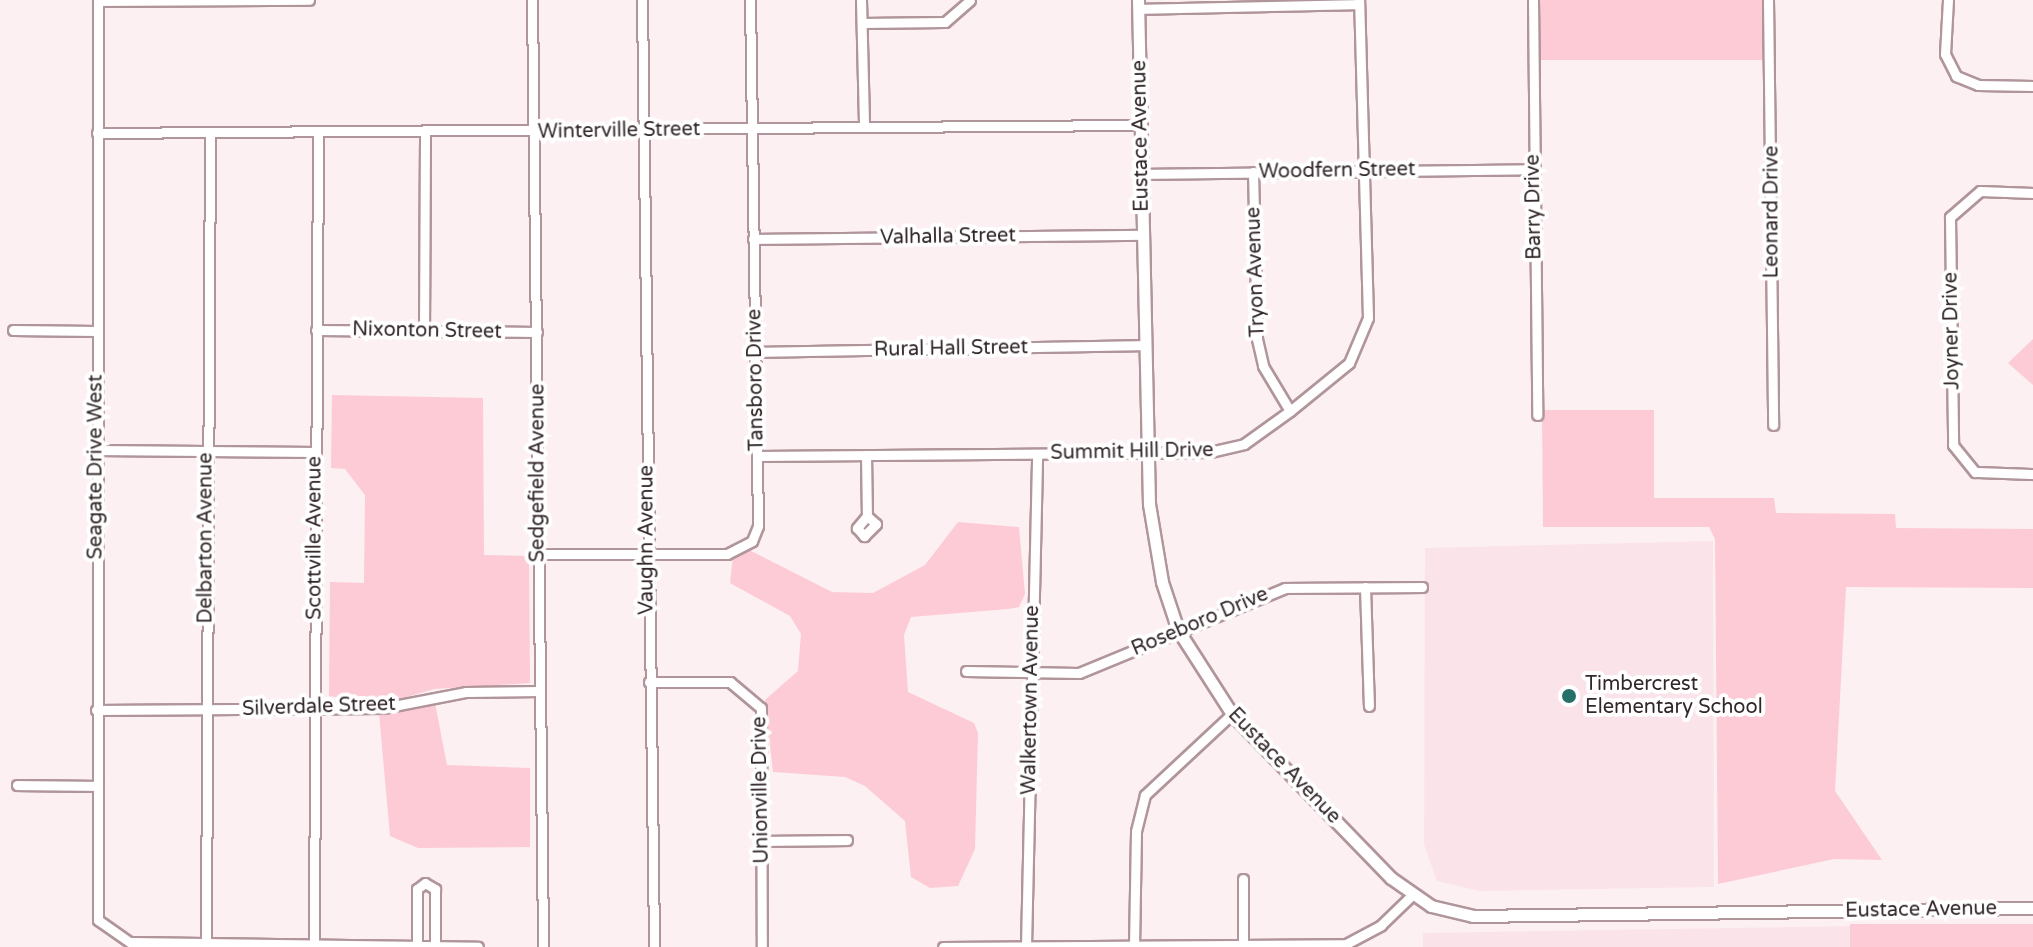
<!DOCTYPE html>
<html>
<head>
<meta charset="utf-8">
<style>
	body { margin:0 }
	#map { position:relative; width:2033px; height:947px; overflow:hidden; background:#fcf0f2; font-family:"Varela Round",sans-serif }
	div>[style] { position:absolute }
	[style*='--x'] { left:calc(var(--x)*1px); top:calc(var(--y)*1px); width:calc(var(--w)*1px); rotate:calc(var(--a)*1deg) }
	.built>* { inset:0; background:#fbe4e9 }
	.green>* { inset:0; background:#fdcbd5; transform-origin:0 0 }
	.roads { filter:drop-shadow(2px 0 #b0959a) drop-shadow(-2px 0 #b0959a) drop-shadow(0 2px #b0959a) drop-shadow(0 -2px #b0959a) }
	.minor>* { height:9px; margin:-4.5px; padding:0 4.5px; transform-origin:4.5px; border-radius:4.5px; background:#fff }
	.tertiary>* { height:11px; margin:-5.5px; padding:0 5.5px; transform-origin:5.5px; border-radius:5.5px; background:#fff }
	.dots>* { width:22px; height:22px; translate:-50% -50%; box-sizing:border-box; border:4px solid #fff; border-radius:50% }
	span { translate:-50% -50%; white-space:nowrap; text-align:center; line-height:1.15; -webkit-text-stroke:8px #fff; paint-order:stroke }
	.street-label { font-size:20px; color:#312628 }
	.poi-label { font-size:20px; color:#312628 }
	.left { translate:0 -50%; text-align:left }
</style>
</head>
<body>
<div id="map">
	<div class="built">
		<i style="clip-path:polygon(1713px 541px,1714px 887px,1479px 891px,1437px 881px,1424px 845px,1425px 548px)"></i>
		<i style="clip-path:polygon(1850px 926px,1850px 947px,1423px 947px,1423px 933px)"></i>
	</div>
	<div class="green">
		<i style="left:1537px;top:0;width:227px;height:60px"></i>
		<i style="clip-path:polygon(2033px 339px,2033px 385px,2008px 363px)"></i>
		<i style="clip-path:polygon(332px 395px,483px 398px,484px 555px,529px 556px,530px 683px,434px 689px,383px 704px,329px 696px,330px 582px,364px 583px,365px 495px,345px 469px,331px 468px)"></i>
		<i style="clip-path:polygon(1542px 410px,1654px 410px,1654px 498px,1774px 498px,1776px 513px,1895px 514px,1896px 528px,2033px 529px,2033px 588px,1846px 587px,1835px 791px,1882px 860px,1834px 859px,1718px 884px,1715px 539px,1709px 527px,1543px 527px)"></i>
		<i style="clip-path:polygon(958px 522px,1019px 527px,1025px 594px,1019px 607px,1008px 609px,911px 617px,904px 635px,908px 692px,974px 723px,978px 733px,975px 849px,958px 886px,930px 888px,911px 877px,905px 821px,865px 786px,845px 777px,773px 772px,765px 700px,798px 671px,801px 634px,790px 616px,730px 583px,733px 556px,747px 549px,832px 592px,873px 593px,925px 565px)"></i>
		<i style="clip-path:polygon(435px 703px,447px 765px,530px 768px,530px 847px,418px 848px,390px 836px,379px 713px)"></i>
		<i style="left:2033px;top:924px;width:23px;height:183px;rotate:90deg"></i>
	</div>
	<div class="roads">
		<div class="minor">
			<i style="--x:98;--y:0;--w:920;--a:90"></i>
			<i style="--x:98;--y:920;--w:39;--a:35"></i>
			<i style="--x:130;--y:942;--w:348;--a:0.8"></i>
			<i style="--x:532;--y:0;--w:947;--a:89.33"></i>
			<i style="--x:642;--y:0;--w:947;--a:89.27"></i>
			<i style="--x:861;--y:0;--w:127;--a:88.6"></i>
			<i style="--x:1533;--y:0;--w:415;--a:89.4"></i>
			<i style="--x:1768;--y:0;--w:425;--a:89.3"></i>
			<i style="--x:1948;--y:0;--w:54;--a:93.2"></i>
			<i style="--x:1945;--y:54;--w:25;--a:63"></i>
			<i style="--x:1956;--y:76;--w:24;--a:22"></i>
			<i style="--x:1978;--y:85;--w:55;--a:1"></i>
			<i style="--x:98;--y:1;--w:211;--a:-0.3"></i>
			<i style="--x:1138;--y:9;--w:221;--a:-1.3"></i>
			<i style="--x:862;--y:23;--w:83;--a:-0.7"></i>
			<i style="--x:945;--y:22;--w:33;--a:-41"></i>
			<i style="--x:97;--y:133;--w:1044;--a:-0.44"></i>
			<i style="--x:1253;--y:172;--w:167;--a:88.6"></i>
			<i style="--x:1257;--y:339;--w:28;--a:77"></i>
			<i style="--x:1263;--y:366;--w:52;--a:59"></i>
			<i style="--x:1141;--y:174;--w:391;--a:-0.7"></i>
			<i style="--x:2033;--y:193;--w:53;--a:-177.8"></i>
			<i style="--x:1980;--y:191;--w:40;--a:139"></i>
			<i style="--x:1950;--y:217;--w:228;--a:89.2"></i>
			<i style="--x:1953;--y:445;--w:35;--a:51"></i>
			<i style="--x:1975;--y:472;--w:58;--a:2"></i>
			<i style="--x:753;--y:239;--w:390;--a:-0.6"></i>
			<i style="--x:13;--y:330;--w:83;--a:0.7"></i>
			<i style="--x:316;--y:330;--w:221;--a:0.5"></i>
			<i style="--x:424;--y:331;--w:199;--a:-89.7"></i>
			<i style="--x:756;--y:352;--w:390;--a:-1"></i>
			<i style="--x:96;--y:450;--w:219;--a:0.5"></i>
			<i style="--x:866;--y:455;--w:61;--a:89.1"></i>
			<i style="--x:867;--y:516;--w:16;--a:130"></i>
			<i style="--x:857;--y:528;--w:11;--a:49"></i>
			<i style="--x:864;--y:536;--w:17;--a:-45"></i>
			<i style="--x:876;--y:524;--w:12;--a:-138"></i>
			<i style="--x:758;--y:456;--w:452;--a:-0.5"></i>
			<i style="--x:1210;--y:452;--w:35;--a:-13"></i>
			<i style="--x:1244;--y:444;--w:57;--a:-35.7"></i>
			<i style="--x:1290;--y:411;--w:76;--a:-39.1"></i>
			<i style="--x:1349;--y:363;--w:49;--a:-67.1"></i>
			<i style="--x:1368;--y:318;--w:318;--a:-91.6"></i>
			<i style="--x:538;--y:554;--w:189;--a:0"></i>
			<i style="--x:727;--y:554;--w:28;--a:-27"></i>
			<i style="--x:752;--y:541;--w:16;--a:-68"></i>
			<i style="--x:758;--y:526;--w:526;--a:-90.87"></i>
			<i style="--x:1365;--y:587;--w:119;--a:88.1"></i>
			<i style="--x:966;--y:671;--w:113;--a:1"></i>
			<i style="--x:1079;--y:673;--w:223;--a:-22.4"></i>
			<i style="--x:1285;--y:588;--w:137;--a:-0.4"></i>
			<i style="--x:649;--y:682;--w:81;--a:0"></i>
			<i style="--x:730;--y:682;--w:40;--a:40"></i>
			<i style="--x:761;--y:708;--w:239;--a:89.8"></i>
			<i style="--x:96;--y:710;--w:287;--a:-0.4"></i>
			<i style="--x:383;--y:708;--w:85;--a:-10.9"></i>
			<i style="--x:466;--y:692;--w:74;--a:-0.8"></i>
			<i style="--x:17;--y:785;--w:81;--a:0.7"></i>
			<i style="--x:762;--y:841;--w:85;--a:-0.7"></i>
			<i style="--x:206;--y:942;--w:809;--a:-89.72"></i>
			<i style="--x:314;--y:943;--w:810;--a:-89.72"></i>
			<i style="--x:417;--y:943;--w:54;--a:-90"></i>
			<i style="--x:417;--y:889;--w:10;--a:-37"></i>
			<i style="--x:425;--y:883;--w:12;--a:31"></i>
			<i style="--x:435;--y:889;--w:56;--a:90"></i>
			<i style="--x:1243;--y:945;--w:66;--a:-90"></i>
			<i style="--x:1026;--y:946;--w:492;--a:-88.7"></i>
			<i style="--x:943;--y:947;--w:403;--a:-0.4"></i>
			<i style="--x:1346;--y:944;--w:40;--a:-28"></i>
			<i style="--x:1381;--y:925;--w:42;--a:-44"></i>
			<i style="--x:1134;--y:947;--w:116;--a:-89"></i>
			<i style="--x:1136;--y:831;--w:37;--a:-76"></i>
			<i style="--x:1145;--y:795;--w:119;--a:-43"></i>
		</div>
		<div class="tertiary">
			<i style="--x:1138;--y:0;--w:504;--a:88.75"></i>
			<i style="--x:1149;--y:504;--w:79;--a:80.5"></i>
			<i style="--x:1162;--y:582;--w:51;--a:71.6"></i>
			<i style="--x:1178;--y:630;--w:100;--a:57.3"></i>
			<i style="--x:1232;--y:714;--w:228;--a:45.9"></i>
			<i style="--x:1391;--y:878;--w:49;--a:35"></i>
			<i style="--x:1431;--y:906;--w:43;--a:13.4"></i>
			<i style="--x:1473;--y:916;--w:560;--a:-0.82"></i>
		</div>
	</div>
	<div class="dots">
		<i style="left:1569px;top:696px;background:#27706a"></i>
	</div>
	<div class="street-label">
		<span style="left:619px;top:131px;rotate:-1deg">Winterville Street</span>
		<span style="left:1141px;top:136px;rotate:-91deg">Eustace Avenue</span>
		<span style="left:1337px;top:171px;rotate:-1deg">Woodfern Street</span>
		<span style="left:1534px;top:207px;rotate:-91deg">Barry Drive</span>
		<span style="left:1772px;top:212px;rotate:-90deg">Leonard Drive</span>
		<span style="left:948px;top:237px;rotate:-1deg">Valhalla Street</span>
		<span style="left:1256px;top:272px;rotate:-92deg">Tryon Avenue</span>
		<span style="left:427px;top:331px;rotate:1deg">Nixonton Street</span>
		<span style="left:1952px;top:331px;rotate:-91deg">Joyner Drive</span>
		<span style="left:951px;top:349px;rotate:-1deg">Rural Hall Street</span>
		<span style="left:756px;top:380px;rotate:-91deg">Tansboro Drive</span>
		<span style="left:1132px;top:452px;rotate:-1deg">Summit Hill Drive</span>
		<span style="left:96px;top:467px;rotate:-90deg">Seagate Drive West</span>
		<span style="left:538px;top:473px;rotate:-90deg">Sedgefield Avenue</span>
		<span style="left:206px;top:538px;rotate:-90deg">Delbarton Avenue</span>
		<span style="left:315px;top:538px;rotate:-90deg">Scottville Avenue</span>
		<span style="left:647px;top:540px;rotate:-90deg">Vaughn Avenue</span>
		<span style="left:1200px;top:622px;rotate:-23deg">Roseboro Drive</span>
		<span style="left:1031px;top:700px;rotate:-89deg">Walkertown Avenue</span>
		<span style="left:319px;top:707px;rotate:-2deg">Silverdale Street</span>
		<span style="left:1284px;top:766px;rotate:46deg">Eustace Avenue</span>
		<span style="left:761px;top:790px;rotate:-91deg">Unionville Drive</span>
		<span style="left:1921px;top:910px;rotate:-1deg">Eustace Avenue</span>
	</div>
	<div class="poi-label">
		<span class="left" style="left:1585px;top:696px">Timbercrest<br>Elementary School</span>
	</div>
</div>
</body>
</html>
